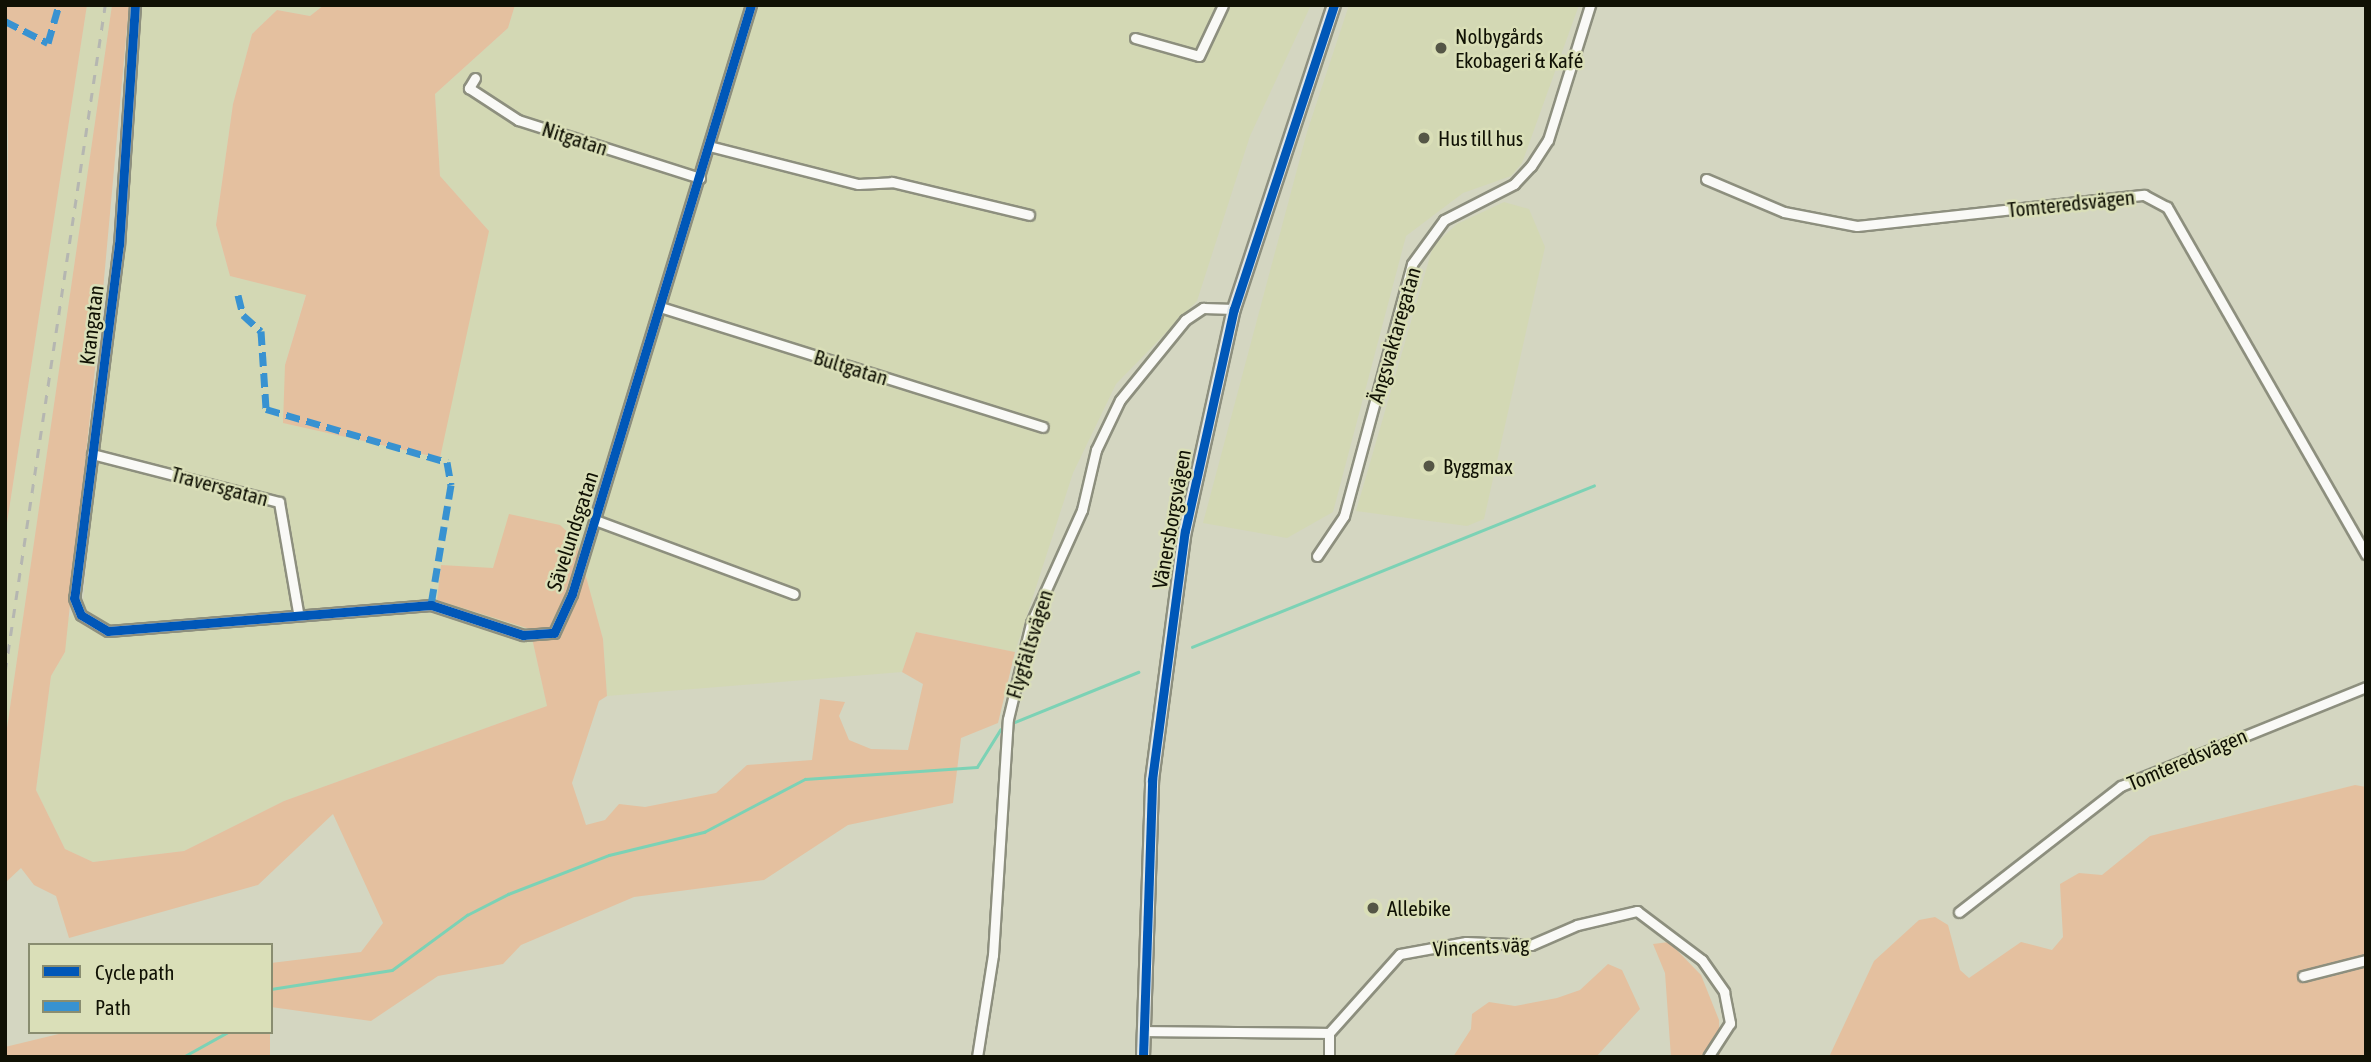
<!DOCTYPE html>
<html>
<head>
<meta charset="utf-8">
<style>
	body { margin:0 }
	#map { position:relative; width:2371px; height:1062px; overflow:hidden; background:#d4d6c1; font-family:"Asap Condensed",sans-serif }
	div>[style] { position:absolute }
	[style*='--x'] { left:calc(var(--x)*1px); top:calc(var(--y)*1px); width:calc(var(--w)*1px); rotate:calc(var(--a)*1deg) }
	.built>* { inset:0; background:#d3d8b4 }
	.green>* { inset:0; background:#e4c09f }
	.stream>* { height:2.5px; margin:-1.25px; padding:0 1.25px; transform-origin:1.25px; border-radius:1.25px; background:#7cd2b5 }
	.roads { filter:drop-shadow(2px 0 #8d8f7e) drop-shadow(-2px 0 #8d8f7e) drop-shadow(0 2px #8d8f7e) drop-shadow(0 -2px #8d8f7e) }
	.minor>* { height:9px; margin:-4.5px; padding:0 4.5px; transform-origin:4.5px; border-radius:4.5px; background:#f9f9f6 }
	.major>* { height:12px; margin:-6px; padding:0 6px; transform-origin:6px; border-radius:6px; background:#e1e8e9 }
	.rail>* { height:2.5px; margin-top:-1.25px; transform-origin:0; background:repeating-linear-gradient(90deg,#b5b6b1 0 9px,transparent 0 18px) }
	.quiet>* { height:7px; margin-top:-3.5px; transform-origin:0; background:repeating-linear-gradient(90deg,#3892d1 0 14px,transparent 0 21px) }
	.cycleway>* { height:9px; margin:-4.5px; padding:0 4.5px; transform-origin:4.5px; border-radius:4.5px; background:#0057b8 }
	.dots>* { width:19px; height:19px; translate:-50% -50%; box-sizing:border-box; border:4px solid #dadfb8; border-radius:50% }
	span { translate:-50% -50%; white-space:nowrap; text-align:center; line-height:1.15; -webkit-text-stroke:5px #dadfb8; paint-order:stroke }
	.poi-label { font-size:21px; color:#101104 }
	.left { translate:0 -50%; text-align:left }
	.street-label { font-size:21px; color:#101104 }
	.frame { position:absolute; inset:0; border:7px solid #101104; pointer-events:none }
	.legend { position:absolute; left:28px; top:943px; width:245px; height:91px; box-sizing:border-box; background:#dadfb8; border:2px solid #898d70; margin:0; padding:9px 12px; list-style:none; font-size:21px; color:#101104 }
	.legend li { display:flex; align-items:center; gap:14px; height:35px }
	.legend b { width:35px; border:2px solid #898d70 }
</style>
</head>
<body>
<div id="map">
	<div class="built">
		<i style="clip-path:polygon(87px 5px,112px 5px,5px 742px,5px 536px)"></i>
		<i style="clip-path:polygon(142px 5px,324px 5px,310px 16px,277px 10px,252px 34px,233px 104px,216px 225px,230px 276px,306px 294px,285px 365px,489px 231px,440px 176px,435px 94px,508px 28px,515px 5px,1311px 5px,1250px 136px,1197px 301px,1116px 384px,1073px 473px,1015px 652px,917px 632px,902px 672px,607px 696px,603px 639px,591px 597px,501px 619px,530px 629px,547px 706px,284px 801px,184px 851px,93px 862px,65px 849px,36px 790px,51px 676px,65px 652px,65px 622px,83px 602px)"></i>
		<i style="clip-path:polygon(1349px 5px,1579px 5px,1522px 163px,1511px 176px,1463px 193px,1406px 236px,1333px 512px,1287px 538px,1203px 523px,1307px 132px)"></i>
		<i style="clip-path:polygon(1504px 202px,1529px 209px,1545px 247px,1484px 519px,1467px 526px,1356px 511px,1433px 246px,1457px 224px)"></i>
	</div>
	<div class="green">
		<i style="clip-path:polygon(5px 5px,87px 5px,5px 536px,8px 142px)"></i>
		<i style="clip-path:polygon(112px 5px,129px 5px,101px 312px,65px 652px,51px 676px,36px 790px,65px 849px,93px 862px,184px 851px,284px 801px,547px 706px,530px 629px,437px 600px,441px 565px,493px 568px,509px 514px,560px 525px,576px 540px,603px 639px,607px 696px,599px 701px,572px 783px,586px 825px,605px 820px,619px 804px,645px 807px,716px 793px,747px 765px,812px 760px,820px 699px,845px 702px,839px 716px,849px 740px,871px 749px,908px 750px,923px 684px,902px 672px,916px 632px,1015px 652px,998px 723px,961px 738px,953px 803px,848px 825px,764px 880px,634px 897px,521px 945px,503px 964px,438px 976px,371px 1021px,271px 1007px,271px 963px,361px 952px,383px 923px,333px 814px,258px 885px,69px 938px,56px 896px,34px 885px,21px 868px,5px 883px,5px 742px)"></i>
		<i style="clip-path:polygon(324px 5px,515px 5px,508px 28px,435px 94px,440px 176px,489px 231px,440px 458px,283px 423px,285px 365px,306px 295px,230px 276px,216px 225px,233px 104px,252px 34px,277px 10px,310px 16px)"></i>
		<i style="clip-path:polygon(2355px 785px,2366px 787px,2366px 1057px,1829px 1057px,1874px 961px,1919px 920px,1935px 917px,1948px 925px,1960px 970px,1969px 978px,2021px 942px,2052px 950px,2063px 937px,2060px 884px,2079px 873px,2102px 875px,2150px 836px)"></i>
		<i style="clip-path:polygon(1669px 942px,1701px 975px,1719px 1020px,1720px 1057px,1671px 1057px,1665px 973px,1653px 944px)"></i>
		<i style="clip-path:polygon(1608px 964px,1622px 970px,1640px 1009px,1596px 1057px,1453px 1057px,1471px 1029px,1472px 1014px,1489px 1002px,1515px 1006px,1557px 998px,1580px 990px)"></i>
		<i style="clip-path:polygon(67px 1032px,270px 1032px,270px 1057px,5px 1057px,5px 1047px)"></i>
	</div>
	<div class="stream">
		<i style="--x:1192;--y:647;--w:433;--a:-21.9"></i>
		<i style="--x:1015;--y:722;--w:133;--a:-22.1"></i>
		<i style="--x:271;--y:989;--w:122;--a:-8.9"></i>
		<i style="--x:392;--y:970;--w:93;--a:-36.3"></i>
		<i style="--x:467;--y:915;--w:46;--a:-27.1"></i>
		<i style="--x:508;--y:894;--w:108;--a:-21.1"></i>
		<i style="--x:609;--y:855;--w:98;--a:-13.6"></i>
		<i style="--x:704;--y:832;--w:114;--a:-27.7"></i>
		<i style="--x:805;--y:779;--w:172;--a:-4"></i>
		<i style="--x:977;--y:767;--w:44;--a:-58.1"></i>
		<i style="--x:183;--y:1057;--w:51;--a:-29.1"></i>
	</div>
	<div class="roads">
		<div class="minor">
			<i style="--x:135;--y:5;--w:240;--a:93.8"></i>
			<i style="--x:119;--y:244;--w:357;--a:97.2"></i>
			<i style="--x:74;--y:598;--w:18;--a:68"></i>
			<i style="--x:81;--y:615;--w:31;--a:31"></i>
			<i style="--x:108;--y:631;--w:324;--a:-4.6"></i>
			<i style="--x:431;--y:605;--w:97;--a:18.1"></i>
			<i style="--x:523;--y:635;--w:31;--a:-4"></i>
			<i style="--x:554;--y:633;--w:43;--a:-65.2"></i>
			<i style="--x:572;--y:594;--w:616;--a:-73.1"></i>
			<i style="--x:1135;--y:38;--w:66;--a:15.7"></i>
			<i style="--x:1199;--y:56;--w:56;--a:-64.8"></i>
			<i style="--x:475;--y:78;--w:12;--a:121"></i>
			<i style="--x:469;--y:88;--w:59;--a:33.1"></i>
			<i style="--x:518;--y:120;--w:191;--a:17.7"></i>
			<i style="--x:709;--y:146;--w:154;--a:14.3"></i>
			<i style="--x:858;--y:184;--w:34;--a:-3"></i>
			<i style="--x:892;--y:182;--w:141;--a:13.5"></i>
			<i style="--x:1706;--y:179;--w:85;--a:22.9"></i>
			<i style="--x:1784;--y:212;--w:74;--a:10.9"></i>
			<i style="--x:1857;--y:226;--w:289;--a:-6.2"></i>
			<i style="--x:2144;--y:195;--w:26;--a:28"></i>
			<i style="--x:2167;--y:207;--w:400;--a:60.2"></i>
			<i style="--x:660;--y:307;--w:401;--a:17.4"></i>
			<i style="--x:92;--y:454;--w:193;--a:14.4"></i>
			<i style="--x:279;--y:502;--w:112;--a:80.2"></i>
			<i style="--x:595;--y:520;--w:212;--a:20.4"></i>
			<i style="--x:1317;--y:556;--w:48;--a:-56"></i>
			<i style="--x:1344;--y:516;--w:261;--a:-74.9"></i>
			<i style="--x:1412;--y:264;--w:54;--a:-54"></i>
			<i style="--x:1444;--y:220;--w:79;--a:-27.2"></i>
			<i style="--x:1514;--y:184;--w:25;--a:-47"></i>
			<i style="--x:1531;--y:166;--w:31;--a:-57"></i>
			<i style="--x:1548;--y:140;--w:141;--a:-72.7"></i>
			<i style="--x:1959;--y:912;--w:205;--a:-37.9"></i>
			<i style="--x:2121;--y:786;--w:264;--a:-22"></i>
			<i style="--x:2303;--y:976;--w:65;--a:-14.3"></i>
			<i style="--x:1142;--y:1031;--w:187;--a:0.6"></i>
			<i style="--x:1329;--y:1033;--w:106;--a:-48.1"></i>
			<i style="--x:1400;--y:954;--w:67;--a:-10.3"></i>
			<i style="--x:1466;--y:942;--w:65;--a:2.6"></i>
			<i style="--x:1531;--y:945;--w:50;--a:-23.5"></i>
			<i style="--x:1577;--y:925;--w:62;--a:-13.1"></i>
			<i style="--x:1637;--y:911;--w:81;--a:37"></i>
			<i style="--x:1702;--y:960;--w:39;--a:55"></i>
			<i style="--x:1724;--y:992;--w:32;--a:79"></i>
			<i style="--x:1730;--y:1023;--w:40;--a:122.9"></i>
			<i style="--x:1329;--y:1033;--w:24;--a:90"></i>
			<i style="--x:977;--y:1057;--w:103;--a:-81.1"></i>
			<i style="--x:993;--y:955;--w:236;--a:-86.4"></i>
			<i style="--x:1008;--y:719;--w:99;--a:-76.5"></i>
			<i style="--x:1031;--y:623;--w:124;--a:-65.7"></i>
			<i style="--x:1082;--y:510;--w:62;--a:-76.9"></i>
			<i style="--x:1096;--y:450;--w:55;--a:-64.4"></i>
			<i style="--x:1120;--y:400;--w:103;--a:-50.9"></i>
			<i style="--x:1185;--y:320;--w:22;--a:-34"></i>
			<i style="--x:1203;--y:308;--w:31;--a:2"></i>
		</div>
		<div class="major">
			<i style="--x:1143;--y:1057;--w:277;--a:-88.1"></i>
			<i style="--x:1152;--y:780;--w:251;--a:-82.5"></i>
			<i style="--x:1185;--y:531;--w:227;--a:-77.6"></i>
			<i style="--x:1234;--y:309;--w:320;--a:-71.8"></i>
		</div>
	</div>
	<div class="rail">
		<i style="--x:5;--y:671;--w:673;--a:-81.46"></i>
	</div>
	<div class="quiet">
		<i style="--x:5;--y:21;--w:48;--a:27.1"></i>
		<i style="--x:48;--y:43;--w:40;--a:-74"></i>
		<i style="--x:238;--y:295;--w:21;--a:76"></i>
		<i style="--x:243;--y:315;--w:24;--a:42"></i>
		<i style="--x:261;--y:331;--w:78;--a:86.3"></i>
		<i style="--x:266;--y:409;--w:189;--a:16.3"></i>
		<i style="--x:447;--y:462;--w:23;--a:80"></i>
		<i style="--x:451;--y:485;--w:122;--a:99.5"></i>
	</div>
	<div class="cycleway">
		<i style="--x:135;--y:5;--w:240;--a:93.8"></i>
		<i style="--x:119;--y:244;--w:357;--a:97.2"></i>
		<i style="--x:74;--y:598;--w:18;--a:68"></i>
		<i style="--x:81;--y:615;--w:31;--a:31"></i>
		<i style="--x:108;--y:631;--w:324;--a:-4.6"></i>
		<i style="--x:431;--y:605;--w:97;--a:18.1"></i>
		<i style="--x:523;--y:635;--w:31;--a:-4"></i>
		<i style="--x:554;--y:633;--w:43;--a:-65.2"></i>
		<i style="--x:572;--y:594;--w:616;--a:-73.1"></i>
		<i style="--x:1143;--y:1057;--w:277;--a:-88.1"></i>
		<i style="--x:1152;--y:780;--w:251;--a:-82.5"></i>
		<i style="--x:1185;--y:531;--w:227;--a:-77.6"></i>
		<i style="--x:1234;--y:309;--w:320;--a:-71.8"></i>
	</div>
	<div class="dots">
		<i style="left:1441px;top:48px;background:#555646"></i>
		<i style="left:1424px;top:138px;background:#555646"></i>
		<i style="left:1429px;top:466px;background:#555646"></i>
		<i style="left:1373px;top:908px;background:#555646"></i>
	</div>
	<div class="poi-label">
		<span class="left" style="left:1455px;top:48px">Nolbygårds<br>Ekobageri &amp; Kafé</span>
		<span class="left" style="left:1438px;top:138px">Hus till hus</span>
		<span class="left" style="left:1443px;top:466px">Byggmax</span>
		<span class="left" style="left:1387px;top:908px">Allebike</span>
	</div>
	<div class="street-label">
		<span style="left:575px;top:138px;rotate:18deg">Nitgatan</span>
		<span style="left:2071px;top:203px;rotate:-6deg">Tomteredsvägen</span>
		<span style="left:91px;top:325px;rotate:-83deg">Krangatan</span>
		<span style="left:1394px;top:335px;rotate:-74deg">Ängsvaktaregatan</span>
		<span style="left:851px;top:367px;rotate:17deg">Bultgatan</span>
		<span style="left:220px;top:486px;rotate:15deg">Traversgatan</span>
		<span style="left:1171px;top:519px;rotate:-80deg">Vänersborgsvägen</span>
		<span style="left:572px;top:531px;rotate:-72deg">Sävelundsgatan</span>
		<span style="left:1029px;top:644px;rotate:-73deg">Flygfältsvägen</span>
		<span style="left:2187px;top:759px;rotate:-23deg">Tomteredsvägen</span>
		<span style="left:1481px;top:946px;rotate:-3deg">Vincents väg</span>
	</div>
	<div class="frame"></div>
	<ul class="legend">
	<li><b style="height:9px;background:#0057b8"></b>Cycle path</li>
	<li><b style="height:9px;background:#3892d1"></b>Path</li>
	</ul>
</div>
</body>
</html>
